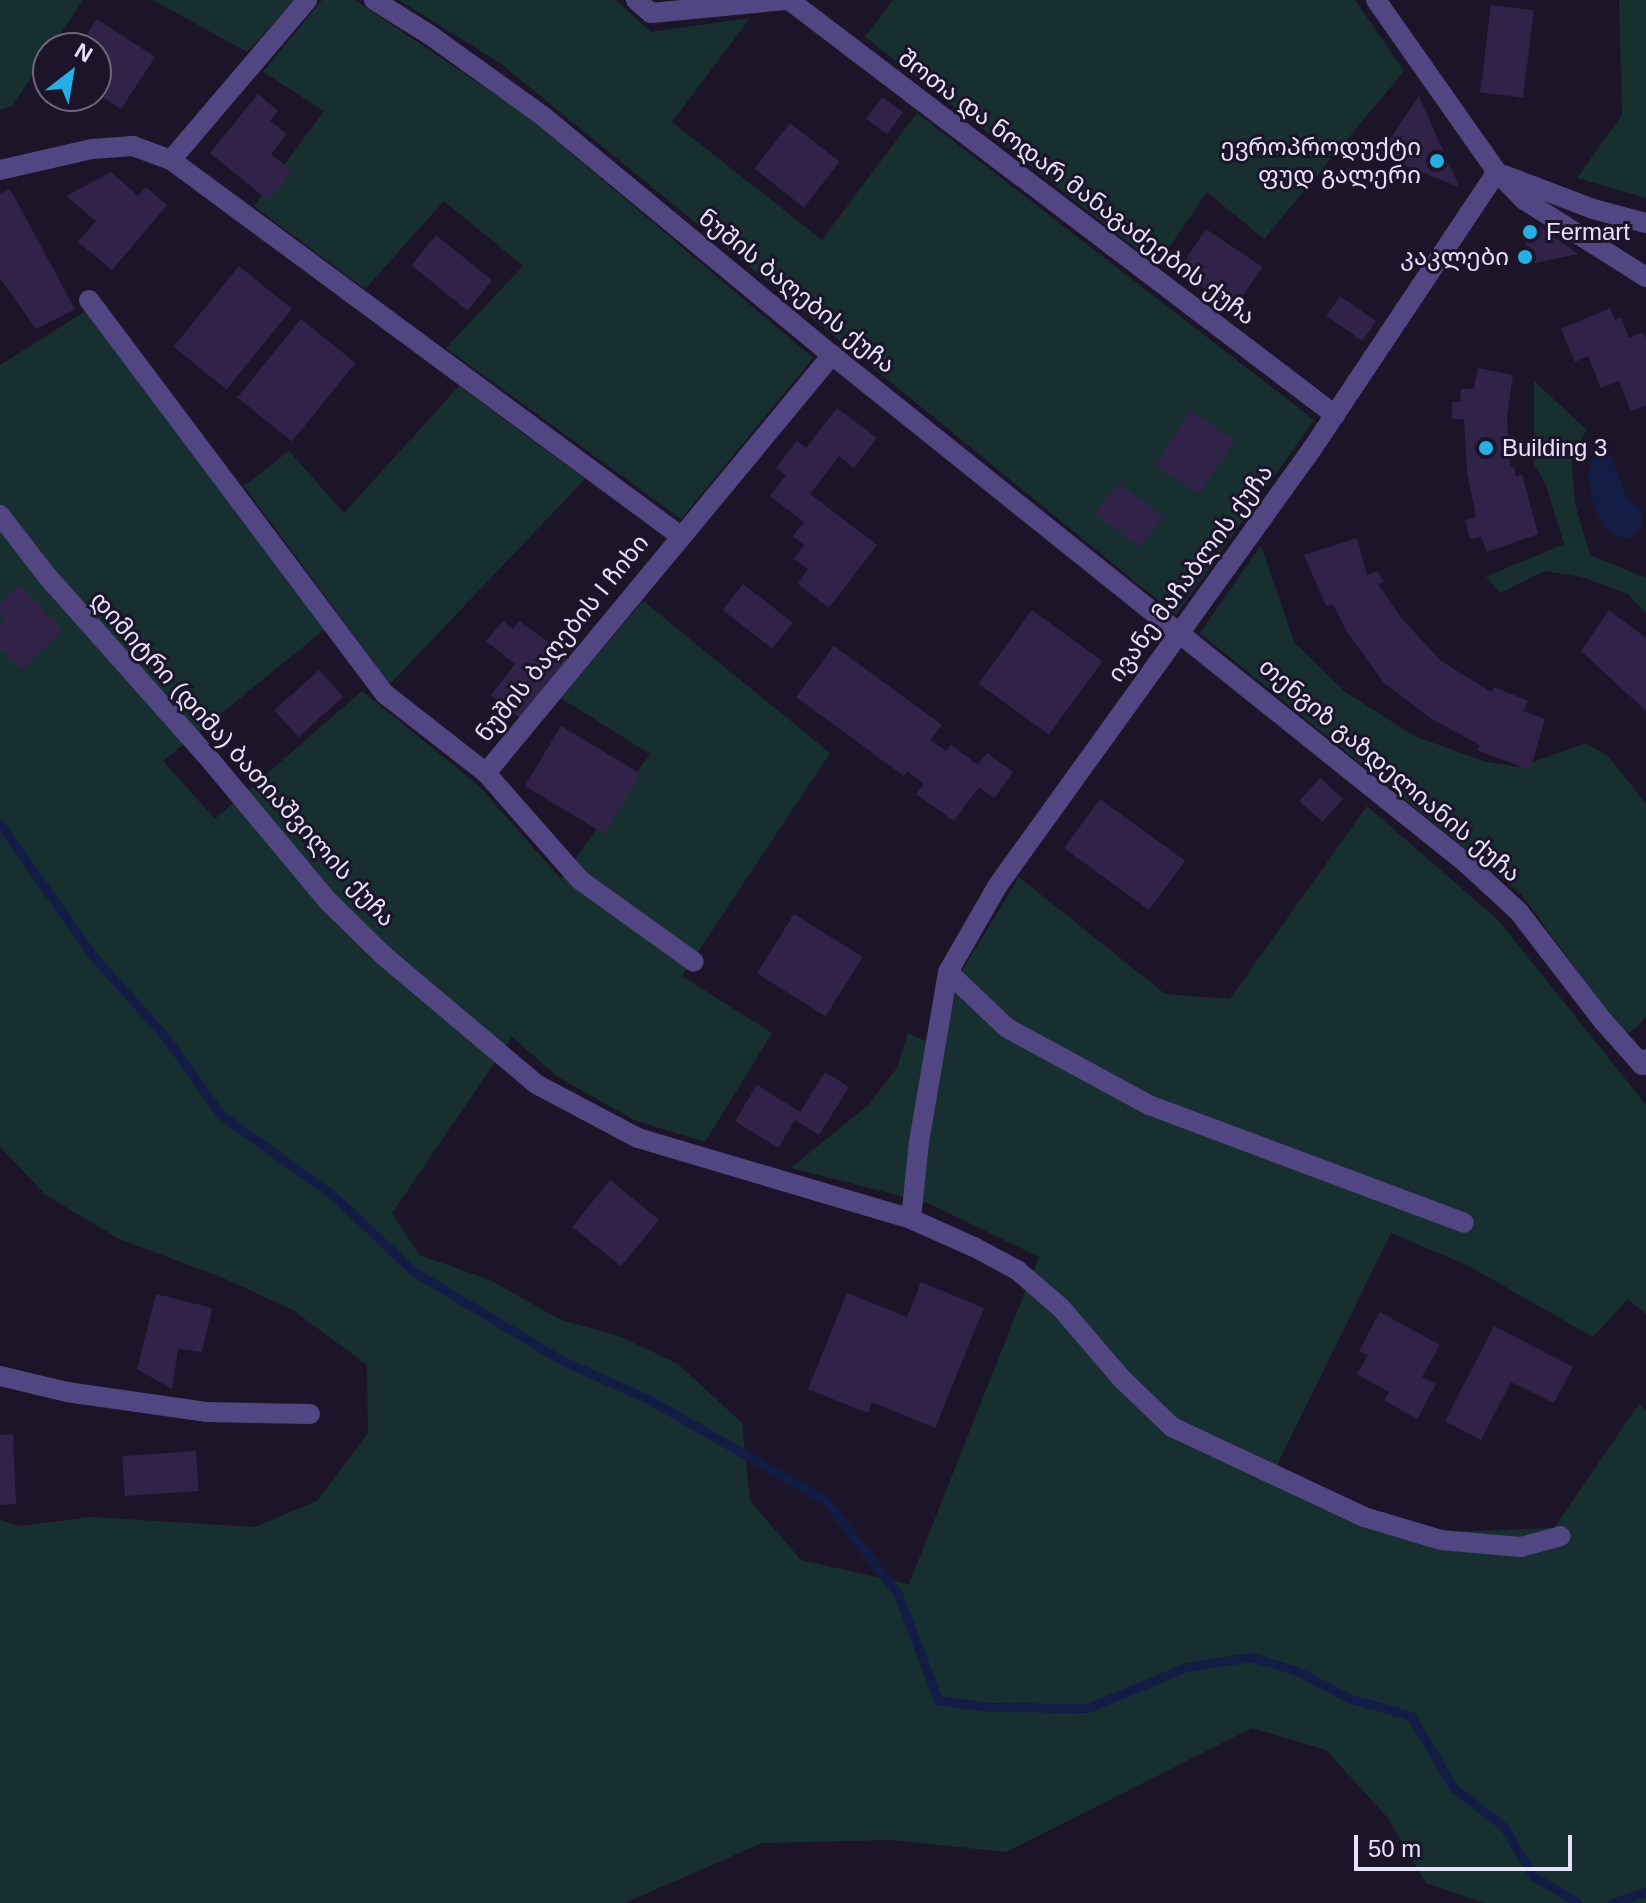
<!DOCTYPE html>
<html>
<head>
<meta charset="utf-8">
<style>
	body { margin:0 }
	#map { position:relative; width:1646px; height:1903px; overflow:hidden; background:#1c1529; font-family:Helvetica,"Noto Sans Georgian",sans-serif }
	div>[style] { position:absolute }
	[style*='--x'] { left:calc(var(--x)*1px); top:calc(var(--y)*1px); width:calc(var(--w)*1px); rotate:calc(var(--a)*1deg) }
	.green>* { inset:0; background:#182f32 }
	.water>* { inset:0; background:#131c44 }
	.stream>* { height:9px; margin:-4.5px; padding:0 4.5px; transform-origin:4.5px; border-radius:4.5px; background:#131c44 }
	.building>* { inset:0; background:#312348; transform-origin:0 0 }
	.minor>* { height:20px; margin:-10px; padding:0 10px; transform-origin:10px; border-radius:10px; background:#524682 }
	.dots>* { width:22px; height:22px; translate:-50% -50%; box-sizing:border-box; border:4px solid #1c1529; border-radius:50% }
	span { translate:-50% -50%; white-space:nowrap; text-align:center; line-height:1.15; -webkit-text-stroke:6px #1c1529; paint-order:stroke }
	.poi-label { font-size:24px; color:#e8e1fb }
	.right { translate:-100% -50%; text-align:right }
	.left { translate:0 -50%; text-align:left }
	.street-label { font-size:24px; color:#e8e1fb }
	.north { position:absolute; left:32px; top:32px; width:80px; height:80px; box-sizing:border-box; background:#1c1529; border:2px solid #6e677d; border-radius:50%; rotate:31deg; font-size:22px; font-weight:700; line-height:32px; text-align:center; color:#e8e1fb }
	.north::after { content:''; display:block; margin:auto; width:28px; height:36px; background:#26afe2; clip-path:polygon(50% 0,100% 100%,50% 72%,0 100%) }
	.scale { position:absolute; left:1354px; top:1835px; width:218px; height:36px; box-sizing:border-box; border:4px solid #e8e1fb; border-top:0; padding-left:10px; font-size:24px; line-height:28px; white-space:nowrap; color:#e8e1fb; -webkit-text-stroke:6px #1c1529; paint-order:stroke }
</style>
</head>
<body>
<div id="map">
	<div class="green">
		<i style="clip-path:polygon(0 0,83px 0,12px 106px,0 110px)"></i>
		<i style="clip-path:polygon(153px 0,295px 0,247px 52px)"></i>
		<i style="clip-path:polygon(322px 0,355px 0,527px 116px,813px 358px,681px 519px,446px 348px,523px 266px,444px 201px,365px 289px,254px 206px,324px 111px,263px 72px)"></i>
		<i style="clip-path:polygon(399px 0,616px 0,651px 32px,750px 18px,672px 122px,822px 240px,917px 113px,1314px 420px,1176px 615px,500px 63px)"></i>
		<i style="clip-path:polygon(893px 0,1355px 0,1404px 71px,1264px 239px,1207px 192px,1157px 265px,865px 37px)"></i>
		<i style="clip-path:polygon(1619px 0,1646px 0,1646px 198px,1577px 178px,1622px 115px)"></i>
		<i style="clip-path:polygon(86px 311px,325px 629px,163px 761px,215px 819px,362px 691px,478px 785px,561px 879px,650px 754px,561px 698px,643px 601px,830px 753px,682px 976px,772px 1033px,705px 1142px,634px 1120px,558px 1077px,512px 1037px,392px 1213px,419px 1255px,490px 1280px,561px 1320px,619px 1336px,678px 1364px,742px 1423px,750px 1501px,801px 1560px,909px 1584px,1039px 1257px,928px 1203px,791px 1168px,868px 1105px,897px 1068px,908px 1033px,942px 1049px,961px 972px,1019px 877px,1165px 994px,1230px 999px,1367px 806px,1499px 921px,1646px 1105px,1646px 1314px,1628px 1299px,1593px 1337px,1469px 1266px,1391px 1233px,1277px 1465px,1371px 1510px,1447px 1532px,1554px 1528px,1639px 1404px,1646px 1411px,1646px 1903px,1484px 1903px,1426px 1883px,1387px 1817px,1326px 1750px,1252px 1728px,1006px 1852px,892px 1840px,762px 1843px,625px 1903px,0 1903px,0 1520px,20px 1526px,91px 1517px,255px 1527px,317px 1501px,368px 1433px,367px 1365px,293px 1310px,221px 1277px,119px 1239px,46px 1195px,0 1147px,0 365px)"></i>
		<i style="clip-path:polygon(1534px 381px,1587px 430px,1571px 455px,1575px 504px,1590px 555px,1646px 578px,1646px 613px,1628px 594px,1582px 577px,1544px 571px,1500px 593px,1486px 577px,1564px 544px,1546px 485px,1534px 464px)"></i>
		<i style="clip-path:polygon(459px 386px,585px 479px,390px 684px,244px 486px,289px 451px,344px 513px)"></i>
		<i style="clip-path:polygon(1261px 545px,1294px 642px,1344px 691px,1414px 736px,1486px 762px,1519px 767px,1586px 743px,1608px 756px,1646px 804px,1646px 1016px,1639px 1025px,1629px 1033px,1618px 1026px,1521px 894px,1200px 633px)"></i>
	</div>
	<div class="water">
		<i style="clip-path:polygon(1593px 454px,1611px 457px,1627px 497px,1642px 510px,1642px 526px,1631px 538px,1616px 536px,1605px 527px,1594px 508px,1588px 476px)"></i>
	</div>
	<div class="stream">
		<i style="--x:0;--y:824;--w:161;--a:54.8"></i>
		<i style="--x:93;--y:956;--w:106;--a:48.1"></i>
		<i style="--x:164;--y:1035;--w:98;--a:54.5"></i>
		<i style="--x:221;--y:1115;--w:140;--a:35.7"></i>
		<i style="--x:335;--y:1197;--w:108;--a:43.5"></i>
		<i style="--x:413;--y:1271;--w:173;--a:31"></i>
		<i style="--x:561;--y:1360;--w:98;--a:24.2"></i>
		<i style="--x:650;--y:1400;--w:203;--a:29.8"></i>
		<i style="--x:826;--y:1501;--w:118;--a:52.3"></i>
		<i style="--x:898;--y:1594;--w:113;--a:69.3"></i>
		<i style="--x:938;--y:1700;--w:51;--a:7.8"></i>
		<i style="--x:989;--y:1707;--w:99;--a:0.6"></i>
		<i style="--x:1088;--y:1708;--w:106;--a:-22.7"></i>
		<i style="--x:1186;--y:1667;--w:66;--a:-8.7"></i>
		<i style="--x:1251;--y:1657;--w:48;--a:16.9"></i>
		<i style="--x:1297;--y:1671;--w:59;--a:27.4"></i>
		<i style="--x:1349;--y:1698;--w:65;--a:16.2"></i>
		<i style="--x:1411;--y:1716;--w:84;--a:59.2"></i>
		<i style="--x:1454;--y:1788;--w:63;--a:38"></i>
		<i style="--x:1504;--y:1827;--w:57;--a:59.4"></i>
		<i style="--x:1533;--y:1876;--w:52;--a:31"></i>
		<i style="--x:1612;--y:1903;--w:36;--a:-18"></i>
	</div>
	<div class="building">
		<i style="left:1491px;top:5px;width:43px;height:88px;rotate:7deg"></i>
		<i style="clip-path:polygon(97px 19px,155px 57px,121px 109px,96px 93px,96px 48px,78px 48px)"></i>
		<i style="clip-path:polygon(258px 94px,278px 111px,270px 121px,287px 134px,271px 154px,292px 171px,268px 200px,210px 153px)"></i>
		<i style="clip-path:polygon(1419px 96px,1459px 187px,1379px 155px)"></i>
		<i style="left:882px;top:97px;width:26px;height:27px;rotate:36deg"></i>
		<i style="left:790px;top:123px;width:63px;height:58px;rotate:38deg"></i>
		<i style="clip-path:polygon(111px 172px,138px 196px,146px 187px,167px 205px,112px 270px,78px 242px,96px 221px,66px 196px)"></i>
		<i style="clip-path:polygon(10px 189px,75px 309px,36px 329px,0 278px,0 194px)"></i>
		<i style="clip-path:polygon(1533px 222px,1578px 254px,1525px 265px,1525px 246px)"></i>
		<i style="left:1206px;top:229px;width:68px;height:50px;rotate:34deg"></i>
		<i style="left:436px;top:235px;width:72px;height:39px;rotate:39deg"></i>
		<i style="left:239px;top:266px;width:68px;height:104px;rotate:39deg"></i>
		<i style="left:1340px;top:296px;width:44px;height:24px;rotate:35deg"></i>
		<i style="clip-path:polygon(1610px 308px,1615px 320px,1621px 317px,1629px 338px,1643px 332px,1646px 338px,1646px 405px,1631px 411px,1619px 381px,1601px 388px,1588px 356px,1575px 362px,1561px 329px)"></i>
		<i style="left:301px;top:319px;width:70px;height:101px;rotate:39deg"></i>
		<i style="clip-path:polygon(1478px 368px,1513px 375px,1507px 416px,1510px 467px,1514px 467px,1516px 477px,1522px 474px,1538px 534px,1487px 552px,1481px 537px,1470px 539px,1465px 520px,1476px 517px,1467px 472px,1464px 419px,1452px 419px,1452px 402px,1460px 402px,1461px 389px,1474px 389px)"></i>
		<i style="clip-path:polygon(837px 408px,877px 438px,854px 468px,839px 456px,810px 494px,877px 545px,829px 608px,798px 584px,808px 569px,794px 559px,804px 545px,793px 536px,804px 522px,770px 496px,786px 475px,776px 468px,797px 441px,806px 448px)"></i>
		<i style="left:1191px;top:411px;width:53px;height:65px;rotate:34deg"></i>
		<i style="left:1118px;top:483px;width:56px;height:39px;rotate:36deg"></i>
		<i style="clip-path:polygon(1357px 538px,1367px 575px,1377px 571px,1384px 582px,1378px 584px,1402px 619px,1441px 661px,1491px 692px,1494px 687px,1528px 701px,1523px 711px,1545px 719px,1530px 770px,1477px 750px,1480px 745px,1430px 718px,1384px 683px,1347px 632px,1333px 604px,1326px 606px,1304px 555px)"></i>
		<i style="left:743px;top:584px;width:63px;height:33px;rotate:38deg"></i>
		<i style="clip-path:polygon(19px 585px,63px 631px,22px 670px,2px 650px,0 652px,0 625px,6px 619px,0 613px,0 604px)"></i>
		<i style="left:1032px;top:610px;width:87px;height:91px;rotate:36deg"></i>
		<i style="clip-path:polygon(1609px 610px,1646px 638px,1646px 711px,1581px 651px)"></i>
		<i style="clip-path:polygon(503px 621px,513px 629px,519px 621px,571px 658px,523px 720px,491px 695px,515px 664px,486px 641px)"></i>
		<i style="clip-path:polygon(834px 646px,942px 725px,930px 740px,946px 751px,951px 745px,978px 765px,987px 753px,1013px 772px,994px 798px,979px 787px,954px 821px,916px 794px,924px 784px,907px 771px,904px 776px,796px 697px)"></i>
		<i style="left:319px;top:670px;width:36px;height:60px;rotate:48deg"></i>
		<i style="left:561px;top:726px;width:93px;height:70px;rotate:31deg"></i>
		<i style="left:1320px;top:778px;width:31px;height:31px;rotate:42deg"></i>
		<i style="left:1100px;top:799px;width:105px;height:61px;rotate:36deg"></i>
		<i style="left:794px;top:914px;width:81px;height:70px;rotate:32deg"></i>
		<i style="clip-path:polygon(825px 1072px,849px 1087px,819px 1135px,795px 1120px,778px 1148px,735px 1121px,757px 1085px,800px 1112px)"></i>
		<i style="left:610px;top:1180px;width:63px;height:60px;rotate:39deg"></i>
		<i style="clip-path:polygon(921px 1282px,984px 1308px,935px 1428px,872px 1402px,868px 1413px,808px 1389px,847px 1293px,907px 1317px)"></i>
		<i style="clip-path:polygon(156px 1294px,212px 1308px,202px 1352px,178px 1349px,172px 1389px,137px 1369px)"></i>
		<i style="clip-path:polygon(1380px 1312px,1440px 1345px,1422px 1377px,1436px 1384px,1417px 1419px,1384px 1400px,1389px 1392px,1357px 1374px,1368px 1355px,1359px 1351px)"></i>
		<i style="clip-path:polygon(1494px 1326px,1573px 1367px,1554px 1403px,1511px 1382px,1481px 1440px,1445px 1421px)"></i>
		<i style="clip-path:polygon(13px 1434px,16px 1504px,0 1505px,0 1435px)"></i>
		<i style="left:196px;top:1451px;width:40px;height:74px;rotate:86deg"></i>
	</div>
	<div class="minor">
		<i style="--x:374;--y:0;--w:66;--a:32"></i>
		<i style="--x:430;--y:35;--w:140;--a:35.7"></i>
		<i style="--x:544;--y:117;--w:374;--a:39.6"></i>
		<i style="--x:832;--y:355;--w:814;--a:38.71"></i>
		<i style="--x:1467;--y:864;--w:71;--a:42.7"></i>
		<i style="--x:1519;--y:912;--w:138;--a:52.4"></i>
		<i style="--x:1603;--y:1021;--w:59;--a:48.4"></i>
		<i style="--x:1642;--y:1065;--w:7;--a:-56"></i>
		<i style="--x:636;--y:0;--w:20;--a:41"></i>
		<i style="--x:651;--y:13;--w:135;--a:-5.5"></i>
		<i style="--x:789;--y:0;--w:686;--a:37.24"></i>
		<i style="--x:1376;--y:0;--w:210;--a:54.9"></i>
		<i style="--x:1497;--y:172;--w:39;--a:46"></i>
		<i style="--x:1524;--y:200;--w:144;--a:32.3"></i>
		<i style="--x:171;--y:160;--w:210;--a:-49.6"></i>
		<i style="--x:0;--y:170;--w:94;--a:-12.9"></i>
		<i style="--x:92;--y:149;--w:41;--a:-4.2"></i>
		<i style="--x:133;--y:146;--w:40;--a:20.2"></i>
		<i style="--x:171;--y:160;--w:631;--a:36.43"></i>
		<i style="--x:1504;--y:175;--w:95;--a:20.9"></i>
		<i style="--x:1593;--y:209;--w:55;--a:14.8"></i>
		<i style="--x:89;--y:300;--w:493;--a:53.1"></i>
		<i style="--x:385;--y:694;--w:128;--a:38"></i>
		<i style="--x:486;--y:773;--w:543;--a:-50.38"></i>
		<i style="--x:0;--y:515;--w:77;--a:52.4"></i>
		<i style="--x:47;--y:576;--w:249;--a:48.4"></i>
		<i style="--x:212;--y:762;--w:181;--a:50.2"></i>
		<i style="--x:328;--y:901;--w:77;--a:44.5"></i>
		<i style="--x:383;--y:955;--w:200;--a:40.1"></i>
		<i style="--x:536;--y:1084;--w:115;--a:27.9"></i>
		<i style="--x:638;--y:1138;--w:285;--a:16.5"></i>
		<i style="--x:911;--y:1219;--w:69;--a:24"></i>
		<i style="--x:974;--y:1247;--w:49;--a:28.1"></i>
		<i style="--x:1017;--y:1270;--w:58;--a:40.8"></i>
		<i style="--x:1061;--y:1308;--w:92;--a:49.4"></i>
		<i style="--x:1121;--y:1378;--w:71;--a:43.9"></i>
		<i style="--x:1172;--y:1427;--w:212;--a:25.1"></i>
		<i style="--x:1364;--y:1517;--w:80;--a:16.6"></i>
		<i style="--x:1441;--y:1540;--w:80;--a:5"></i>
		<i style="--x:1521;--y:1547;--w:41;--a:-15.4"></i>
		<i style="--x:486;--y:773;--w:142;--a:48.7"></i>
		<i style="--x:580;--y:880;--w:140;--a:35.7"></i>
		<i style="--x:948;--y:972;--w:81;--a:43.5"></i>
		<i style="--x:1007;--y:1028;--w:162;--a:28.5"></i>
		<i style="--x:1149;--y:1105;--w:336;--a:20.5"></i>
		<i style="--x:911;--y:1219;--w:77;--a:-84.1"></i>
		<i style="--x:919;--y:1142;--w:172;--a:-80.3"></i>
		<i style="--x:948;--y:972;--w:100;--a:-60.1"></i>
		<i style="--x:998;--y:885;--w:537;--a:-54.24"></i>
		<i style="--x:1312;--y:449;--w:333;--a:-56.3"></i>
		<i style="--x:0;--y:1376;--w:69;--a:13.4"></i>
		<i style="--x:67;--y:1392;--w:140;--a:8.2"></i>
		<i style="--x:206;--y:1412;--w:104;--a:1.1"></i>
	</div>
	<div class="dots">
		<i style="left:1437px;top:161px;background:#26afe2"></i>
		<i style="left:1530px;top:232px;background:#26afe2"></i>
		<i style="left:1525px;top:257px;background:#26afe2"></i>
		<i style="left:1486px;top:448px;background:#26afe2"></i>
	</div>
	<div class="poi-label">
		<span class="right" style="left:1421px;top:161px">ევროპროდუქტი<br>ფუდ გალერი</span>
		<span class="left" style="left:1546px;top:232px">Fermart</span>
		<span class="right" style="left:1509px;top:257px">კაკლები</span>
		<span class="left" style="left:1502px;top:448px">Building 3</span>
	</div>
	<div class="street-label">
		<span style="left:1077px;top:187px;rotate:37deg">შოთა და ნოდარ მანაგაძეების ქუჩა</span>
		<span style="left:797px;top:291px;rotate:39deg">ნუშის ბაღების ქუჩა</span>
		<span style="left:1190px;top:573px;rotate:-54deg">ივანე მაჩაბლის ქუჩა</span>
		<span style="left:562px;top:638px;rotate:-51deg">ნუშის ბაღების I ჩიხი</span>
		<span style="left:243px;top:759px;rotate:48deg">დიმიტრი (დიმა) ბათიაშვილის ქუჩა</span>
		<span style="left:1390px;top:770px;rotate:40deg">თენგიზ გაზდელიანის ქუჩა</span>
	</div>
	<div class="north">N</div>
	<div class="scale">50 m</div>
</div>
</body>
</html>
